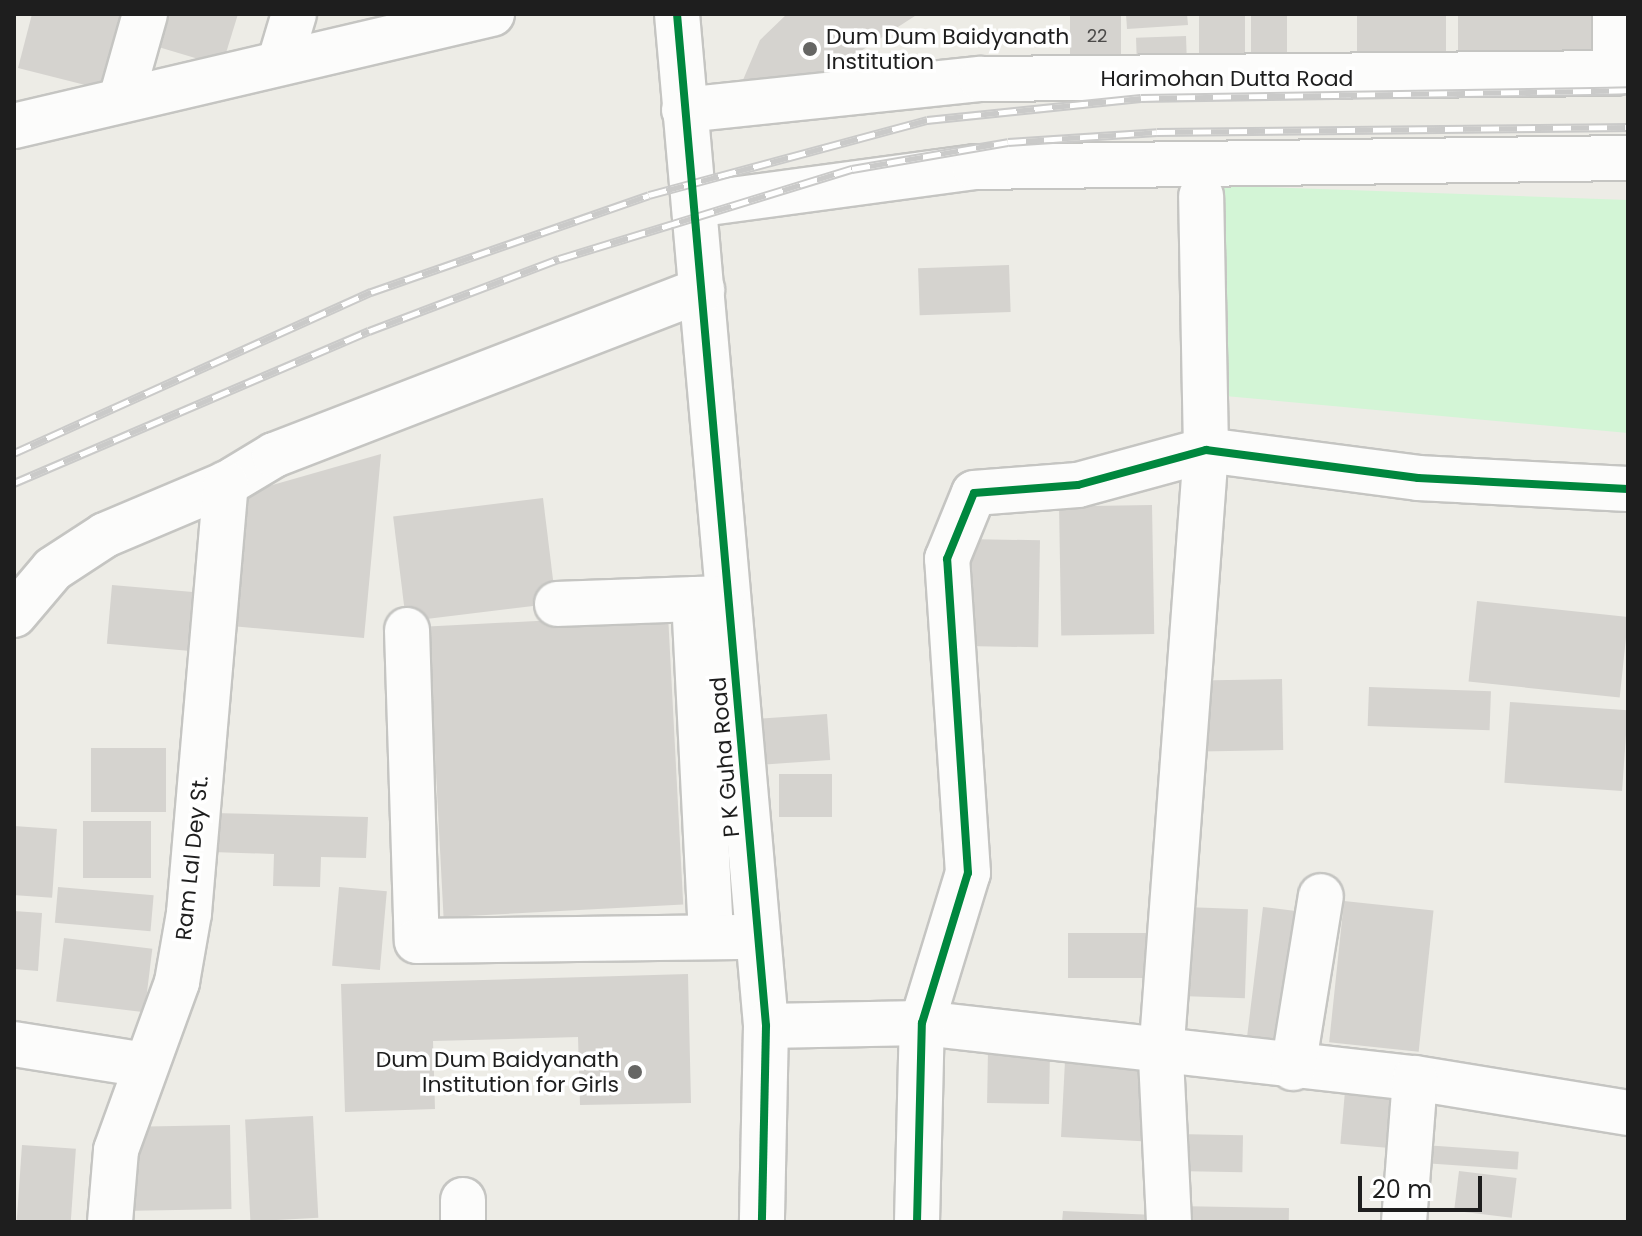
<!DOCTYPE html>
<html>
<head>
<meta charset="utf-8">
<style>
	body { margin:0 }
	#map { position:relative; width:1642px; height:1236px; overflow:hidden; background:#edece6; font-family:Poppins,sans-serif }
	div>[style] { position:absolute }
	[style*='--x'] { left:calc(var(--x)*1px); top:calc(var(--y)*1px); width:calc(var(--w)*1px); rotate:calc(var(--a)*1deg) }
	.park>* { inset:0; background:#d3f5d6 }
	.building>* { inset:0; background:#d5d3cf; transform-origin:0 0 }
	.roads { filter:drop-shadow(2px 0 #c5c5c2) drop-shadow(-2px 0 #c5c5c2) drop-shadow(0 2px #c5c5c2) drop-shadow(0 -2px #c5c5c2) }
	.minor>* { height:44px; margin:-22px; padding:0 22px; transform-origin:22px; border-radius:22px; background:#fcfcfb }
	.rail>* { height:9px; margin-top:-4.5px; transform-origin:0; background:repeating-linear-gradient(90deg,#fff 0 18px,#cacac9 0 36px); box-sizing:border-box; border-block:2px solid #cacac9 }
	.cycleway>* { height:8px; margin:-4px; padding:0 4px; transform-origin:4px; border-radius:4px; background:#00873e }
	.dots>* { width:22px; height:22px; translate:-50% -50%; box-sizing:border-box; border:4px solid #fff; border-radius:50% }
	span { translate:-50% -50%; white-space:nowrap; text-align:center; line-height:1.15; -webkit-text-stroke:7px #fff; paint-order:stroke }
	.number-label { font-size:18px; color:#4c4b4a }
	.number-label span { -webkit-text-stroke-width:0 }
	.poi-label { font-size:22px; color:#1e1e1e }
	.left { translate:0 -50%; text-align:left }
	.right { translate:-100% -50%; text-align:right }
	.street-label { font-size:22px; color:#1e1e1e }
	.frame { position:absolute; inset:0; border:16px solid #1e1e1e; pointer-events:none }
	.scale { position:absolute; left:1358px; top:1176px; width:124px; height:36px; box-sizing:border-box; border:4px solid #1e1e1e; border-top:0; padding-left:10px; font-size:24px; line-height:28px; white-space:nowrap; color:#1e1e1e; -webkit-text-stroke:6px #fff; paint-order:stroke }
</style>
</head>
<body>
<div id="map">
	<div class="park">
		<i style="clip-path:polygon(1209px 185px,1628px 200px,1628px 433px,1214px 395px)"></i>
	</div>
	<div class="building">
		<i style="clip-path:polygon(32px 14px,125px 14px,105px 90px,18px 68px)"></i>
		<i style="clip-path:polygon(164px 14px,238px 14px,222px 66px,155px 46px)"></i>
		<i style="clip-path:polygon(787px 14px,918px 14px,850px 58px,840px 78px,740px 87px,760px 40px)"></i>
		<i style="left:1070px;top:14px;width:51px;height:46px"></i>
		<i style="clip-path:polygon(1126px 14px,1187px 14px,1188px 25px,1127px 29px)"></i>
		<i style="left:1199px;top:14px;width:46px;height:46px"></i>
		<i style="left:1251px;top:14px;width:36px;height:48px"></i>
		<i style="left:1357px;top:14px;width:89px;height:56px"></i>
		<i style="left:1458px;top:14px;width:136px;height:48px"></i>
		<i style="left:1186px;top:36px;width:27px;height:50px;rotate:88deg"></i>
		<i style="left:1009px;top:265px;width:47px;height:91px;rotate:88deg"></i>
		<i style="clip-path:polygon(381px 454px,364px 638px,231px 626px,244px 493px)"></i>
		<i style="left:543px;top:498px;width:106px;height:151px;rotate:83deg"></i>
		<i style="left:1152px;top:505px;width:129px;height:93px;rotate:89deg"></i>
		<i style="left:967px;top:539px;width:73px;height:107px;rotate:1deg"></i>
		<i style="left:112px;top:585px;width:84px;height:59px;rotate:5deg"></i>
		<i style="left:1477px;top:601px;width:152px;height:81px;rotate:6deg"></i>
		<i style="left:668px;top:614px;width:291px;height:240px;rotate:87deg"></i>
		<i style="left:1282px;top:679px;width:71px;height:83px;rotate:89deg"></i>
		<i style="left:1369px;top:687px;width:122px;height:39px;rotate:2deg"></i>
		<i style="left:1510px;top:702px;width:118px;height:81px;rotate:4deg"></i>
		<i style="left:827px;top:714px;width:46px;height:65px;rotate:86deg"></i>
		<i style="left:91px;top:748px;width:75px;height:64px"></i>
		<i style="left:832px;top:774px;width:43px;height:53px;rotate:90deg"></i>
		<i style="clip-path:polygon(213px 813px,368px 817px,366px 858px,321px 857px,320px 887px,273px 886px,274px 854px,212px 852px)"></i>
		<i style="left:83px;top:821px;width:68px;height:57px"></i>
		<i style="left:14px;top:826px;width:43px;height:69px;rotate:4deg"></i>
		<i style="left:58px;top:887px;width:96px;height:36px;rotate:5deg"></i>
		<i style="left:339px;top:887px;width:48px;height:79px;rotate:5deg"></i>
		<i style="left:1344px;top:901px;width:90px;height:142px;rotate:6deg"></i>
		<i style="left:1184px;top:907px;width:64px;height:89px;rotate:2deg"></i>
		<i style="left:1263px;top:907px;width:41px;height:144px;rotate:7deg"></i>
		<i style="clip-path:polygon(14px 911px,42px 913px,38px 971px,14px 969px)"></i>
		<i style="left:1068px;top:933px;width:83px;height:45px"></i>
		<i style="left:64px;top:938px;width:89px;height:64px;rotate:7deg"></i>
		<i style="clip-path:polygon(688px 974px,691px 1103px,580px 1105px,578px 1037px,433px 1041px,435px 1109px,345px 1112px,341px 984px)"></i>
		<i style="left:988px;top:1050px;width:62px;height:53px;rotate:1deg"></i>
		<i style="left:1065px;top:1061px;width:86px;height:76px;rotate:3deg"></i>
		<i style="left:1345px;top:1091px;width:58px;height:53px;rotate:5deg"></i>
		<i style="left:313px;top:1116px;width:102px;height:68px;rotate:87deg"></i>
		<i style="left:230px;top:1125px;width:84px;height:97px;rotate:89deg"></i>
		<i style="left:1176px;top:1134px;width:67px;height:37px;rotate:1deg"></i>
		<i style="left:22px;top:1145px;width:54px;height:77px;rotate:4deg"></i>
		<i style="left:1424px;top:1145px;width:95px;height:18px;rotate:4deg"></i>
		<i style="left:1459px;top:1171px;width:58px;height:40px;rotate:7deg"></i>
		<i style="left:1176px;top:1206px;width:113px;height:16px;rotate:1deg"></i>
		<i style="clip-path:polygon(1063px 1211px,1155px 1215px,1155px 1222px,1062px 1222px)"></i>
	</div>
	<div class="roads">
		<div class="minor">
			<i style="--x:677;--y:14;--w:1016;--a:84.97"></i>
			<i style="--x:766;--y:1026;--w:196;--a:91.2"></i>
			<i style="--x:280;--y:61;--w:49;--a:-73.4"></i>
			<i style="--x:121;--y:99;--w:88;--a:-74.2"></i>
			<i style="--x:684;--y:110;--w:299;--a:-6"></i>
			<i style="--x:981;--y:79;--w:634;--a:-0.54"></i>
			<i style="--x:1615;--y:73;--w:59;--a:-90"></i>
			<i style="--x:14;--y:126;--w:491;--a:-13.2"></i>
			<i style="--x:694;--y:205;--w:284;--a:-7.7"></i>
			<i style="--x:975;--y:167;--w:653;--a:-0.79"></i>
			<i style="--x:694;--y:599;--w:338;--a:87.1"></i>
			<i style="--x:557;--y:604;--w:165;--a:-2.1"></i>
			<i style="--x:14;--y:615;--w:60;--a:-49.7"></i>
			<i style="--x:53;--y:569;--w:62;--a:-33.2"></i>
			<i style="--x:105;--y:535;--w:131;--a:-22.9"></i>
			<i style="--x:226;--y:484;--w:56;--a:-31.1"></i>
			<i style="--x:274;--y:455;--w:459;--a:-21.1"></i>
			<i style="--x:407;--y:630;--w:311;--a:88.2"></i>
			<i style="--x:417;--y:941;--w:341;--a:-0.7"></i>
			<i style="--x:766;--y:1026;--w:156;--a:-1.1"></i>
			<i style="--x:922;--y:1023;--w:496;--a:6.4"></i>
			<i style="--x:1415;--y:1078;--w:216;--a:9.3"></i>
			<i style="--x:14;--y:1044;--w:133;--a:9.1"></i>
			<i style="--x:1293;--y:1068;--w:174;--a:-80.8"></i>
			<i style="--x:110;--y:1222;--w:72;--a:-85.2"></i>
			<i style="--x:116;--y:1150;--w:179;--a:-70"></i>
			<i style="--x:177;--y:982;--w:70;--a:-80.1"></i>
			<i style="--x:189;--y:913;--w:431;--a:-85.1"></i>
			<i style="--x:463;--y:1222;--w:22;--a:-90"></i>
			<i style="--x:917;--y:1222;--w:199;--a:-88.6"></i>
			<i style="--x:922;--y:1023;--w:157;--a:-73"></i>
			<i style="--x:968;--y:873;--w:315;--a:-93.8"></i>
			<i style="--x:947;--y:559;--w:71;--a:-67.8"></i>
			<i style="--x:974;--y:493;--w:104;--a:-4.4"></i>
			<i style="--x:1078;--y:485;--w:133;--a:-15.3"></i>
			<i style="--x:1206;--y:450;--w:214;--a:7.5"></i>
			<i style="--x:1418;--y:478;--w:210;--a:3"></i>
			<i style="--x:1169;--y:1222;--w:166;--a:-92.8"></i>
			<i style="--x:1161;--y:1056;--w:608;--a:-85.75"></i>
			<i style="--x:1206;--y:450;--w:254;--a:-91.1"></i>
			<i style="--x:1404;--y:1222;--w:144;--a:-85.6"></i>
		</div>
	</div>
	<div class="rail">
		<i style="--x:14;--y:453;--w:392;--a:-24.3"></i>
		<i style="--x:371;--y:292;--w:294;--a:-19.2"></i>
		<i style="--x:649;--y:195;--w:288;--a:-15.1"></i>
		<i style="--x:927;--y:120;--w:215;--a:-5.9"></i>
		<i style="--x:1141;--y:98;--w:487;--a:-0.9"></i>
		<i style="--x:14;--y:483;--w:386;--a:-23.2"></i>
		<i style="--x:369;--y:331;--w:203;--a:-20.8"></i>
		<i style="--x:559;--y:259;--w:307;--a:-17.1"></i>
		<i style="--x:852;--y:169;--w:158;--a:-9.8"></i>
		<i style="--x:1008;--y:142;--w:149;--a:-3.8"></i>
		<i style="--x:1157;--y:132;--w:471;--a:-0.6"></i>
	</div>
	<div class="cycleway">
		<i style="--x:677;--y:14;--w:1016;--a:84.97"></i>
		<i style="--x:766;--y:1026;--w:196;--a:91.2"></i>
		<i style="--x:917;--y:1222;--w:199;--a:-88.6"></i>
		<i style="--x:922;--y:1023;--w:157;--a:-73"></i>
		<i style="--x:968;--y:873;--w:315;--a:-93.8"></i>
		<i style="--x:947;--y:559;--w:71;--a:-67.8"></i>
		<i style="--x:974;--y:493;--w:104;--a:-4.4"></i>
		<i style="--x:1078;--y:485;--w:133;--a:-15.3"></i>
		<i style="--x:1206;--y:450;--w:214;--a:7.5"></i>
		<i style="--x:1418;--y:478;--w:210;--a:3"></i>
	</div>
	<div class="dots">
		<i style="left:810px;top:49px;background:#666664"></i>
		<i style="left:635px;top:1072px;background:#666664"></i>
	</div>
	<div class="number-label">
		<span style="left:1097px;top:36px">22</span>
	</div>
	<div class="poi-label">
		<span class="left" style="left:826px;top:49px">Dum Dum Baidyanath<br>Institution</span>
		<span class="right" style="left:619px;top:1072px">Dum Dum Baidyanath<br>Institution for Girls</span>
	</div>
	<div class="street-label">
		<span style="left:1227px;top:79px">Harimohan Dutta Road</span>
		<span style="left:725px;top:757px;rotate:-95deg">P K Guha Road</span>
		<span style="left:192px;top:858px;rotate:-84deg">Ram Lal Dey St.</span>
	</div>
	<div class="frame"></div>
	<div class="scale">20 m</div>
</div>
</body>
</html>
